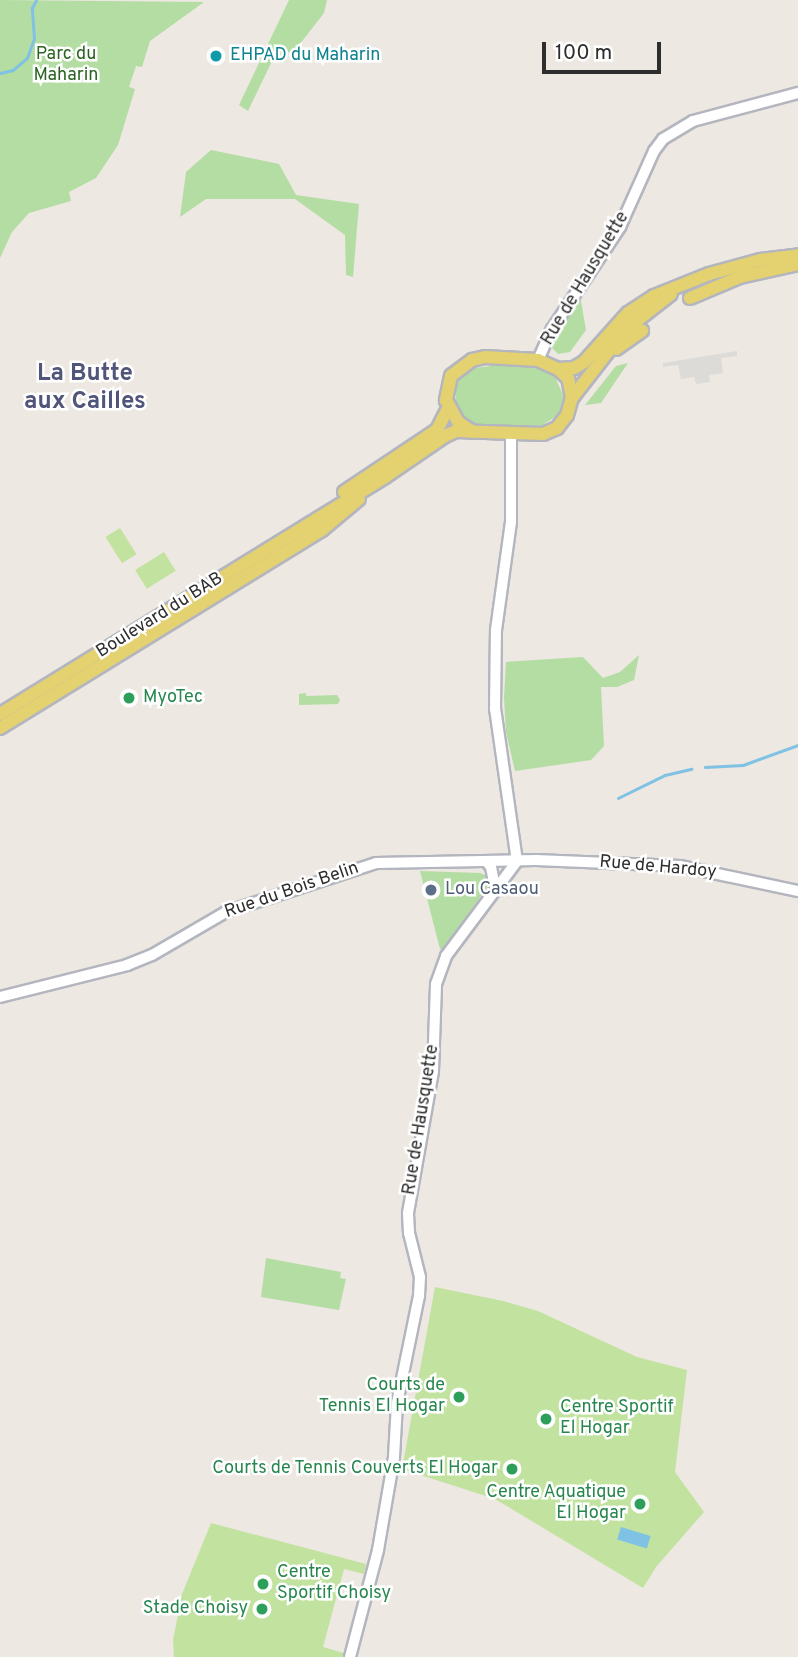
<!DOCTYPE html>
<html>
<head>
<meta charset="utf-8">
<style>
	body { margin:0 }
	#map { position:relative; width:798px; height:1657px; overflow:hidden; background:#ede8e1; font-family:Overpass,sans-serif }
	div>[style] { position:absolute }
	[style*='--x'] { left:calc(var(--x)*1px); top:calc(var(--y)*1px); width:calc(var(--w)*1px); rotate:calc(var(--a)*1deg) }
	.green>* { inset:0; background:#b3dda3 }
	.pitch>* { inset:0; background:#c2e3a0; transform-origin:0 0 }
	.plaza>* { inset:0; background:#dddbd7 }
	.water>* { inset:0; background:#7fc2e4; transform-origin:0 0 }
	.stream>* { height:2.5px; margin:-1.25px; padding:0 1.25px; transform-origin:1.25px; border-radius:1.25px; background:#7fc2e4 }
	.roads { filter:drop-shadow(2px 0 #b4b6bf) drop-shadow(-2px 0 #b4b6bf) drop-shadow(0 2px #b4b6bf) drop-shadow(0 -2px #b4b6bf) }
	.secondary>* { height:10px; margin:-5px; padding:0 5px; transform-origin:5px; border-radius:5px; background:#fff }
	.primary>* { height:12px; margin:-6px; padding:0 6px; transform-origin:6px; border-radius:6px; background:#e4d16f }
	.dots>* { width:19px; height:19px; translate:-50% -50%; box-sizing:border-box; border:4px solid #fff; border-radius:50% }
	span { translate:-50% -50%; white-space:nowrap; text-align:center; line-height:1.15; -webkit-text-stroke:5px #fff; paint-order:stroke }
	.park-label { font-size:18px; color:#2b6422 }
	.culture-label { font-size:18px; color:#0d838f }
	.left { translate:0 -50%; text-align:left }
	.street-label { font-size:18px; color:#2d2d2d }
	.leisure-label { font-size:18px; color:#27864d }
	.right { translate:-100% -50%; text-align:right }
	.service-label { font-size:18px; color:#4e5e75 }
	.district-label { font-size:24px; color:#515579; font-weight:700 }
	.scale { position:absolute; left:542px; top:42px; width:119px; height:32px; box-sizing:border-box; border:4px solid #2d2d2d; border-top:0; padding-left:9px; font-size:21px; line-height:24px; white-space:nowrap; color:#2d2d2d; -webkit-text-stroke:5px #fff; paint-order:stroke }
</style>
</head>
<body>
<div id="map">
	<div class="green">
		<i style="clip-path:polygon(0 0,204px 2px,150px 41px,142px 67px,136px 66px,129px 87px,135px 89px,118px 145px,96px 178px,69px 192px,71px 201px,29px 213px,12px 232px,0 258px)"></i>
		<i style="clip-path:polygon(289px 0,327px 0,324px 13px,296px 49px,273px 59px,248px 111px,239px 105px)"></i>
		<i style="clip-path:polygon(211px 150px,279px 164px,296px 195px,359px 204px,353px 277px,346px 275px,345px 235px,295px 199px,206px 199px,180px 217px,186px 172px)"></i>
		<i style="clip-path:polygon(577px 299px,581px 301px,586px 330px,570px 352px,558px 354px,550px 346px)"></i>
		<i style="clip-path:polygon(628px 363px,601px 403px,585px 405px,616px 366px)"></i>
		<i style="clip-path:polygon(500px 365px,538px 367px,554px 375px,564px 397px,558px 415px,541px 426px,476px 424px,465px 418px,455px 403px,457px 381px,473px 368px)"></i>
		<i style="clip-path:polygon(639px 655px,634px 680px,617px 687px,601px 687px,604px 746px,591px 760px,515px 771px,506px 732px,504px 698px,506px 662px,583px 657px,603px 678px,620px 672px)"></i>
		<i style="clip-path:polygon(306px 693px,306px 696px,337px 695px,340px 700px,338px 704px,299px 705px,299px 694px)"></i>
		<i style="clip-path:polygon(420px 871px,480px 873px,485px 875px,488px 886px,443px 949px,440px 949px)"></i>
		<i style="clip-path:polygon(266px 1258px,341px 1272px,340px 1278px,346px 1279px,339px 1310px,261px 1297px)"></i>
	</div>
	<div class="pitch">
		<i style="left:120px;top:528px;width:31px;height:17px;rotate:58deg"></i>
		<i style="left:164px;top:552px;width:22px;height:34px;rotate:58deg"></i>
		<i style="clip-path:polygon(435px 1287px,503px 1301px,538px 1311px,637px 1357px,687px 1370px,675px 1472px,704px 1512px,656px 1567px,643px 1588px,495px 1499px,402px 1469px)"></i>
		<i style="clip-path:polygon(211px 1523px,366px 1564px,364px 1574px,344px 1569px,323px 1647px,347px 1654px,344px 1657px,174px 1657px,173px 1640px,182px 1594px)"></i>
	</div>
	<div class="plaza">
		<i style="clip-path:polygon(737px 351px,737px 356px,721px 358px,723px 373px,709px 375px,710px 382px,696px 384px,694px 377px,681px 379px,678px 365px,663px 367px,663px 363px)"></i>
	</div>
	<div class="water">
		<i style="left:621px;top:1527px;width:31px;height:13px;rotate:17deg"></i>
	</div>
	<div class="stream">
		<i style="--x:0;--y:73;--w:13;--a:-13"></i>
		<i style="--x:13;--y:70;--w:18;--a:-41"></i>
		<i style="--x:27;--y:58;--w:20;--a:-70"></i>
		<i style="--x:34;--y:39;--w:31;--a:-94"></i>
		<i style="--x:32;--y:8;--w:9;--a:-63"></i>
		<i style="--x:705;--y:767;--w:38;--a:-3"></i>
		<i style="--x:743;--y:765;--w:59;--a:-20"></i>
		<i style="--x:618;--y:798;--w:52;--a:-26.1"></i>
		<i style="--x:665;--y:775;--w:27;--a:-13"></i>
	</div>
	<div class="roads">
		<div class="secondary">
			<i style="--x:538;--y:360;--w:34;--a:-66"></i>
			<i style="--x:552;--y:329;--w:123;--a:-56.3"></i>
			<i style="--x:620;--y:227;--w:83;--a:-65.9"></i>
			<i style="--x:654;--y:151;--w:15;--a:-53"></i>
			<i style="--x:663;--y:139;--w:35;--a:-31"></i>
			<i style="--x:693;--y:121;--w:109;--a:-14.9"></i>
			<i style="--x:486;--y:861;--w:8;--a:50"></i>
			<i style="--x:491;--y:867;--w:21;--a:79"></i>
			<i style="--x:0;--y:997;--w:131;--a:-14.1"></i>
			<i style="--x:127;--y:965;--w:27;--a:-22"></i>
			<i style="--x:152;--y:955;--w:86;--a:-30.2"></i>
			<i style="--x:226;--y:912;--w:158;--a:-18.1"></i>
			<i style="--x:376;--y:863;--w:160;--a:-1.1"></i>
			<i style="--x:536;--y:860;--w:144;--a:2.4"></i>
			<i style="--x:680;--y:866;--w:121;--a:12"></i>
			<i style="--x:350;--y:1657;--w:111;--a:-75.3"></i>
			<i style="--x:378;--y:1550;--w:94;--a:-80.2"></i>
			<i style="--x:394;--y:1457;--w:54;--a:-86.8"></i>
			<i style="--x:397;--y:1403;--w:109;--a:-78.4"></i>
			<i style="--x:419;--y:1296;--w:19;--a:-87"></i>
			<i style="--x:420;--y:1277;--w:45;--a:-104"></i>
			<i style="--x:409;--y:1233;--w:20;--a:-93"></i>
			<i style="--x:408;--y:1213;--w:144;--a:-80"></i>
			<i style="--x:433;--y:1071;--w:87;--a:-88"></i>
			<i style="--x:436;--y:984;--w:30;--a:-70"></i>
			<i style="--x:446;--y:956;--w:119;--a:-53.2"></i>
			<i style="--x:517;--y:861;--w:154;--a:-98.2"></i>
			<i style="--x:495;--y:709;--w:79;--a:-89.3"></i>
			<i style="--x:496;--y:630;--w:109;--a:-82.1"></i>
			<i style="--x:511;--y:522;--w:88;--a:-90"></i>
		</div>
		<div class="primary">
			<i style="--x:690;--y:298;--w:54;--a:-22.8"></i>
			<i style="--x:740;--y:277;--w:59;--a:-12.6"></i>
			<i style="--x:616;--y:349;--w:32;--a:-35"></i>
			<i style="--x:558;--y:369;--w:16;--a:-4"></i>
			<i style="--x:574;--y:368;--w:12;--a:-31"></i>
			<i style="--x:584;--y:362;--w:66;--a:-48.1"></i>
			<i style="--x:628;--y:313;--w:31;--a:-33"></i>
			<i style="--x:654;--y:296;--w:59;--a:-21.8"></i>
			<i style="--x:709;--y:274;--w:53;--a:-15.4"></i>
			<i style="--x:760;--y:260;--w:38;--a:-7"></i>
			<i style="--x:572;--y:398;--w:86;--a:-52.1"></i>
			<i style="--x:625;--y:330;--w:58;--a:-38"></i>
			<i style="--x:344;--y:492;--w:112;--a:-33.7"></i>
			<i style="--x:437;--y:430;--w:25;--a:-63"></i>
			<i style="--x:0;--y:714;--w:452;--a:-31.6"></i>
			<i style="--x:385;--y:477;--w:73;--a:-34.3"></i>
			<i style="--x:445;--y:436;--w:12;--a:-24"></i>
			<i style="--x:456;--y:431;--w:87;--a:2"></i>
			<i style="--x:543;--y:434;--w:15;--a:-23"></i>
			<i style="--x:557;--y:428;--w:16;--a:-52"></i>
			<i style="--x:567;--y:415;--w:18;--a:-74"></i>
			<i style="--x:572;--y:398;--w:20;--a:-101"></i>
			<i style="--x:568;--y:378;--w:13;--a:-138"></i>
			<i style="--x:558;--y:369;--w:22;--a:-156"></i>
			<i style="--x:538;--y:360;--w:53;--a:-176.8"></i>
			<i style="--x:485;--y:357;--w:13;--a:167"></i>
			<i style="--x:472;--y:360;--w:26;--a:143"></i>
			<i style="--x:451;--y:376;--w:25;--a:102"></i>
			<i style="--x:446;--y:400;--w:25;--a:61"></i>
			<i style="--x:458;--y:422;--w:18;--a:34"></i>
			<i style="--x:0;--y:728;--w:378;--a:-31.6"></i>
			<i style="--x:322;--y:530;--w:48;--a:-40"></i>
		</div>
	</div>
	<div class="dots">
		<i style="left:216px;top:56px;background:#0f9aa8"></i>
		<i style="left:129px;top:698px;background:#2e9e5b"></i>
		<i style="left:431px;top:890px;background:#5c6f8a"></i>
		<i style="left:459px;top:1397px;background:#2e9e5b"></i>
		<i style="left:546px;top:1419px;background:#2e9e5b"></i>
		<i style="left:512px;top:1469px;background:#2e9e5b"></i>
		<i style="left:640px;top:1504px;background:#2e9e5b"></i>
		<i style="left:263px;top:1584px;background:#2e9e5b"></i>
		<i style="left:262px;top:1609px;background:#2e9e5b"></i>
	</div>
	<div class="park-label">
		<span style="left:66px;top:66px">Parc du<br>Maharin</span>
	</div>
	<div class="culture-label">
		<span class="left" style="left:230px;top:56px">EHPAD du Maharin</span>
	</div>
	<div class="street-label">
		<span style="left:586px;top:279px;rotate:-59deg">Rue de Hausquette</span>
		<span style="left:160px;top:616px;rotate:-32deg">Boulevard du BAB</span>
		<span style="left:658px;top:868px;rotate:5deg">Rue de Hardoy</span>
		<span style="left:292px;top:891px;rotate:-19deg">Rue du Bois Belin</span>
		<span style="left:422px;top:1120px;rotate:-81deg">Rue de Hausquette</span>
	</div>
	<div class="leisure-label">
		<span class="left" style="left:143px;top:698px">MyoTec</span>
		<span class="right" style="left:445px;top:1397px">Courts de<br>Tennis El Hogar</span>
		<span class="left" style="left:560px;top:1419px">Centre Sportif<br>El Hogar</span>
		<span class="right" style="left:498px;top:1469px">Courts de Tennis Couverts El Hogar</span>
		<span class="right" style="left:626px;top:1504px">Centre Aquatique<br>El Hogar</span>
		<span class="left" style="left:277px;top:1584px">Centre<br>Sportif Choisy</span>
		<span class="right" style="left:248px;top:1609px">Stade Choisy</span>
	</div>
	<div class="service-label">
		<span class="left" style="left:445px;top:890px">Lou Casaou</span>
	</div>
	<div class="district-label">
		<span style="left:85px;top:389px">La Butte<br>aux Cailles</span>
	</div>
	<div class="scale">100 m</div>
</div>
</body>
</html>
